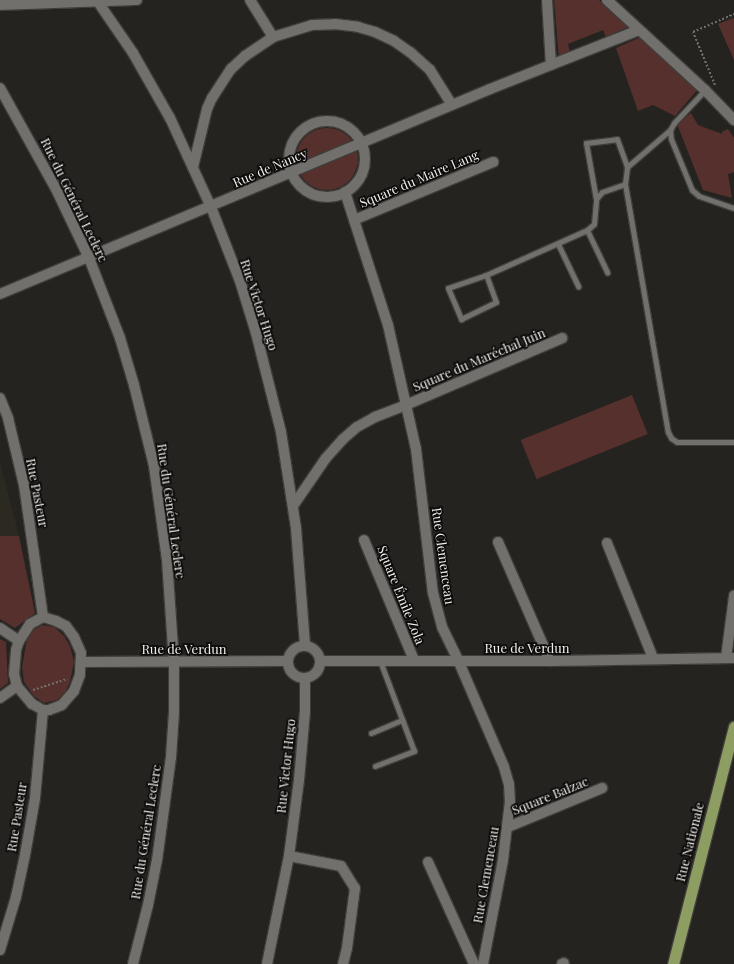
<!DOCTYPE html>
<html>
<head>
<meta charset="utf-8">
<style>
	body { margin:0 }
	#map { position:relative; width:734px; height:964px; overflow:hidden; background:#242320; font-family:"Playfair Display",serif }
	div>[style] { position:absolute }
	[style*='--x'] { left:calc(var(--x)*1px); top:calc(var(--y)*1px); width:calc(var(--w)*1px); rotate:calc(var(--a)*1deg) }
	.built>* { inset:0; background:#2c2920 }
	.green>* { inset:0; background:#56302d; transform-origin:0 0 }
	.round { border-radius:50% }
	.path>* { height:2px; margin-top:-1px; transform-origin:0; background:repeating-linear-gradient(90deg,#72716e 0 2px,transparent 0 4px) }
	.roads { filter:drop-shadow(1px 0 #3f3e3b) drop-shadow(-1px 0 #3f3e3b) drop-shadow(0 1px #3f3e3b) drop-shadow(0 -1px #3f3e3b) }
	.service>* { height:5px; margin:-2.5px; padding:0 2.5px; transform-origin:2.5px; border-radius:2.5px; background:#72706c }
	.minor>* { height:10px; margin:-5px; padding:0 5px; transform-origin:5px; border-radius:5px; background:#72706c }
	.minor>.ring { margin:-5px; padding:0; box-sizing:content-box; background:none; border:10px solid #72706c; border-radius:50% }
	.primary>* { height:11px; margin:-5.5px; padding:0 5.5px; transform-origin:5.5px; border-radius:5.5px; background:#8e9e63 }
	span { translate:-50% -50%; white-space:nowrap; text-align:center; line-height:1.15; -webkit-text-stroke:3.5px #0d0c0b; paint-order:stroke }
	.street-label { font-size:13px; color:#f0efed }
</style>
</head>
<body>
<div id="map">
	<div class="built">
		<i style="clip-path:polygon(0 462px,19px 536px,0 536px)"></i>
	</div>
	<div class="green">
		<i style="clip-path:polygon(554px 0,599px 0,628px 27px,606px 37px,603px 30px,568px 44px,570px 53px,559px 58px)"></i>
		<i style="clip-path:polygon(733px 18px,734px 20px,734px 60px,718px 24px)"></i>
		<i style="clip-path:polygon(641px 37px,698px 89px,675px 116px,653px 105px,638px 111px,616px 48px)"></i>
		<i style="clip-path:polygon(691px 113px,698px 125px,722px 134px,722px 132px,728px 129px,734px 138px,734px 172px,728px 174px,732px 198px,703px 190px,677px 124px)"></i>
		<i class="round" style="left:296px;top:128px;width:62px;height:62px"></i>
		<i style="left:632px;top:395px;width:42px;height:120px;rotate:68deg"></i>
		<i style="clip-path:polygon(0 536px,19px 536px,35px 613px,15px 628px,0 619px)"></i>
		<i style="clip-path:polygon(42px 625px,54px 627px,64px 636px,70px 646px,74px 662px,70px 682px,65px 692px,57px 700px,44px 703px,34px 696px,24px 682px,22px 667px,27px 639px,33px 630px)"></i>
		<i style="clip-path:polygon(0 639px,6px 642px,8px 683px,0 689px)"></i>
	</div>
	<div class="path">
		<i style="--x:715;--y:85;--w:57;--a:-112.5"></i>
		<i style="--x:693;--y:32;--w:45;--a:-23.7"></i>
		<i style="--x:33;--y:690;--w:36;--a:-18"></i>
	</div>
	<div class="roads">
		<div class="service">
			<i style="--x:705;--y:90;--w:45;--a:133.2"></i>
			<i style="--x:674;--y:123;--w:8;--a:120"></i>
			<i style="--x:670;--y:130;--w:9;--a:84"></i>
			<i style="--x:671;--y:139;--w:55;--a:67.6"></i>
			<i style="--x:692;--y:190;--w:9;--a:41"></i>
			<i style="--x:699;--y:196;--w:37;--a:19"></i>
			<i style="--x:625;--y:184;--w:252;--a:80.2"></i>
			<i style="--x:668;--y:432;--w:7;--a:63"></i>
			<i style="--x:671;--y:438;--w:7;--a:34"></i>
			<i style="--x:677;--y:442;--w:57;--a:0"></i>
			<i style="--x:596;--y:199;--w:57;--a:-100.1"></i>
			<i style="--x:586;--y:143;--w:31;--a:-7"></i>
			<i style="--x:617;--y:139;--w:30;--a:70"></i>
			<i style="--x:587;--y:230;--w:47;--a:64.5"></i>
			<i style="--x:558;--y:244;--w:47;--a:64.5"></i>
			<i style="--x:486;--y:275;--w:40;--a:161.1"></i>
			<i style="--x:448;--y:288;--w:34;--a:67"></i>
			<i style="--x:461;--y:319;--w:39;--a:-26"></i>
			<i style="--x:496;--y:302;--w:29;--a:-110"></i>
			<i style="--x:486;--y:275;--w:111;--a:-24"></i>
			<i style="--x:587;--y:230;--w:9;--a:-41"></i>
			<i style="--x:594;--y:224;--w:25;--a:-85"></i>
			<i style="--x:596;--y:199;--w:9;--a:-49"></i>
			<i style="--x:602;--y:192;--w:24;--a:-19"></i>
			<i style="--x:625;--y:184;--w:17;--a:-83"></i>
			<i style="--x:627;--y:167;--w:57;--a:-40.7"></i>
			<i style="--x:371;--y:733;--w:34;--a:-23"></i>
			<i style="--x:375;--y:766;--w:42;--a:-21"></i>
			<i style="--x:414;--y:751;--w:96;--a:-110.7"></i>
		</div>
		<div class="minor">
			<i style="--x:250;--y:0;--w:44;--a:58.1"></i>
			<i style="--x:547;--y:0;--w:65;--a:86.5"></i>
			<i style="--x:607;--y:0;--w:133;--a:42.6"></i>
			<i style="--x:705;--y:90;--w:42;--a:46"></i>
			<i style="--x:98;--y:2;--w:62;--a:55.5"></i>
			<i style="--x:133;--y:53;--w:75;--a:60.4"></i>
			<i style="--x:170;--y:118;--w:98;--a:65.3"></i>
			<i style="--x:211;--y:207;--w:79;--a:68.6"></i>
			<i style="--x:240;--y:281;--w:54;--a:72.9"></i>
			<i style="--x:256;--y:333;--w:102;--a:75.8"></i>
			<i style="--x:281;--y:432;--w:97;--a:81.1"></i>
			<i style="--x:296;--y:528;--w:117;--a:85.6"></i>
			<i style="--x:0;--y:5;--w:137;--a:-2.1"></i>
			<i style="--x:0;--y:88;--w:118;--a:61"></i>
			<i style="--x:57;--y:191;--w:74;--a:64.5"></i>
			<i style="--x:89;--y:258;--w:86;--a:68.8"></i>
			<i style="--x:120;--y:338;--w:49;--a:73.4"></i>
			<i style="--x:134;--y:385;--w:83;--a:76.1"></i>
			<i style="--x:154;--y:466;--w:95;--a:82.1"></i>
			<i style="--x:167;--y:560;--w:102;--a:86.1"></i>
			<i style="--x:174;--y:662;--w:50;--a:90"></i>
			<i style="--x:174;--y:712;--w:45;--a:93.8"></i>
			<i style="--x:171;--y:757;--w:104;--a:97.7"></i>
			<i style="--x:157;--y:860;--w:46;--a:101.3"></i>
			<i style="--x:148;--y:905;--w:61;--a:104.3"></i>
			<i class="ring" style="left:289px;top:121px;width:66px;height:66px"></i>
			<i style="--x:193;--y:167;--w:60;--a:-76.4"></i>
			<i style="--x:207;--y:109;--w:12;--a:-66"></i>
			<i style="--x:212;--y:98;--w:35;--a:-57"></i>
			<i style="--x:231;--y:69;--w:19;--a:-43"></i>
			<i style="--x:245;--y:56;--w:34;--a:-34"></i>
			<i style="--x:273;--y:37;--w:41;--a:-17.1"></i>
			<i style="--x:312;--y:25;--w:23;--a:-2"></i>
			<i style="--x:335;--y:24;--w:23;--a:7"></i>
			<i style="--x:358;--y:27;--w:18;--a:16"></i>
			<i style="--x:375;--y:32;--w:21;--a:25"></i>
			<i style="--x:394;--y:41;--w:19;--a:35"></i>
			<i style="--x:410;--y:52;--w:27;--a:42"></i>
			<i style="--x:430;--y:70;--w:41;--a:57.8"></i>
			<i style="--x:345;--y:192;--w:140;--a:72.1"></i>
			<i style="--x:388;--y:325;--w:82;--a:77.3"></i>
			<i style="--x:406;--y:405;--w:45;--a:77.2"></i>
			<i style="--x:416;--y:449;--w:145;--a:83.3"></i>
			<i style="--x:433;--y:593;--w:35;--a:75"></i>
			<i style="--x:442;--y:627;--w:37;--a:64"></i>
			<i style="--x:458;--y:660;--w:116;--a:66.7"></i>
			<i style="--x:504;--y:767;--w:18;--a:74"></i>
			<i style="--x:509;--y:784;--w:17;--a:87"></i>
			<i style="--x:510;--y:801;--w:59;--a:96.8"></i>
			<i style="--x:503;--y:860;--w:106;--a:100.9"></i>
			<i style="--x:354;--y:220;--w:151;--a:-22.6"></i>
			<i style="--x:0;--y:294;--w:531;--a:-22.7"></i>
			<i style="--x:490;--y:89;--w:160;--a:-21.6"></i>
			<i style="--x:0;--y:398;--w:22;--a:68"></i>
			<i style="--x:8;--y:418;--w:69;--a:76.6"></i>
			<i style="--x:24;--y:485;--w:133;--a:81.8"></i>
			<i style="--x:293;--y:506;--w:58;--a:-55.5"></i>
			<i style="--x:326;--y:458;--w:25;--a:-48"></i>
			<i style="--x:343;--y:439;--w:18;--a:-41"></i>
			<i style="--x:357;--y:427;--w:21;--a:-29"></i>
			<i style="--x:375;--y:417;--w:33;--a:-21"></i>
			<i style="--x:406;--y:405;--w:170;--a:-23.2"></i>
			<i style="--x:364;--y:540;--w:130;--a:67.4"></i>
			<i style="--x:498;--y:542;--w:130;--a:66.4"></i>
			<i style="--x:607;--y:543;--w:124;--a:68.2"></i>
			<i style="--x:43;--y:617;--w:14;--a:17"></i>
			<i style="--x:56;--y:621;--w:11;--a:27"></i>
			<i style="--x:66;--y:626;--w:14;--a:54"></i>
			<i style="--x:74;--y:637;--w:17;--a:66"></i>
			<i style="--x:81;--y:653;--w:22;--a:93"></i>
			<i style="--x:80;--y:675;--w:17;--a:111"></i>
			<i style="--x:74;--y:691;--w:18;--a:131"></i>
			<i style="--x:62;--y:705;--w:14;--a:159"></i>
			<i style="--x:49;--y:710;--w:6;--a:180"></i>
			<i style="--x:43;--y:710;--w:13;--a:-151"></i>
			<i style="--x:32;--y:704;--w:23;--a:-130"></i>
			<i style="--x:17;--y:686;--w:12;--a:-104"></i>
			<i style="--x:14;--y:674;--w:24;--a:-85"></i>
			<i style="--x:16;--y:650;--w:9;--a:-72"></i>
			<i style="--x:19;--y:641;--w:20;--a:-57"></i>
			<i style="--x:30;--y:624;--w:15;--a:-28"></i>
			<i style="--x:0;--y:628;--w:23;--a:34"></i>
			<i class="ring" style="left:288px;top:646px;width:22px;height:22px"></i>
			<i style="--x:726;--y:658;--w:63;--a:-82.6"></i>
			<i style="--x:320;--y:661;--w:230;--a:0"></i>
			<i style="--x:550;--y:661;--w:184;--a:-0.9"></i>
			<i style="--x:81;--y:662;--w:207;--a:-0.3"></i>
			<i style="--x:0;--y:698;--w:21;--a:-35"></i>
			<i style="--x:508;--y:827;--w:102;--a:-22.5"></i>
			<i style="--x:289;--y:856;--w:53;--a:10.9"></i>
			<i style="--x:341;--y:866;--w:26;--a:58"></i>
			<i style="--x:355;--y:888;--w:61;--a:97.6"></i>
			<i style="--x:347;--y:948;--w:16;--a:104"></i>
			<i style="--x:428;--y:862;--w:112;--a:65.7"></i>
			<i style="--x:0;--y:950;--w:55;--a:-73.2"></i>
			<i style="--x:16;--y:897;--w:43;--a:-77.9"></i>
			<i style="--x:25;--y:855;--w:58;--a:-80"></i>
			<i style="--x:35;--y:798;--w:88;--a:-84.8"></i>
			<i style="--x:267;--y:964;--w:110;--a:-78.5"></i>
			<i style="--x:289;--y:856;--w:77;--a:-82.5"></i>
			<i style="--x:299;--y:780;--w:68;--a:-85"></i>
			<i style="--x:305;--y:712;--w:34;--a:-90"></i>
			<i style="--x:562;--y:964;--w:2;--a:-27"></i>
		</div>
		<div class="primary">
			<i style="--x:673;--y:964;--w:245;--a:-75.6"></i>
		</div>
	</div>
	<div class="street-label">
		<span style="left:270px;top:168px;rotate:-23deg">Rue de Nancy</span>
		<span style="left:419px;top:179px;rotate:-23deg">Square du Maire Lang</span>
		<span style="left:74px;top:200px;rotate:64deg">Rue du Général Leclerc</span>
		<span style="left:259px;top:305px;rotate:72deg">Rue Victor Hugo</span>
		<span style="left:479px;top:360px;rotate:-23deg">Square du Maréchal Juin</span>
		<span style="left:37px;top:493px;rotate:79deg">Rue Pasteur</span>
		<span style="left:171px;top:511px;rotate:82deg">Rue du Général Leclerc</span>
		<span style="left:443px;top:556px;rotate:82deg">Rue Clemenceau</span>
		<span style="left:401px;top:595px;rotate:68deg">Square Émile Zola</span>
		<span style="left:527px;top:648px">Rue de Verdun</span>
		<span style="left:184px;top:649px">Rue de Verdun</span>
		<span style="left:286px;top:766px;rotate:-84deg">Rue Victor Hugo</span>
		<span style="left:550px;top:796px;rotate:-22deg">Square Balzac</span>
		<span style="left:17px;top:817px;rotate:-81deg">Rue Pasteur</span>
		<span style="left:146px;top:832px;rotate:-81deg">Rue du Général Leclerc</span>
		<span style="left:690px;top:842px;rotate:-76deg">Rue Nationale</span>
		<span style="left:486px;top:875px;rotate:-80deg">Rue Clemenceau</span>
	</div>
</div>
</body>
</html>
